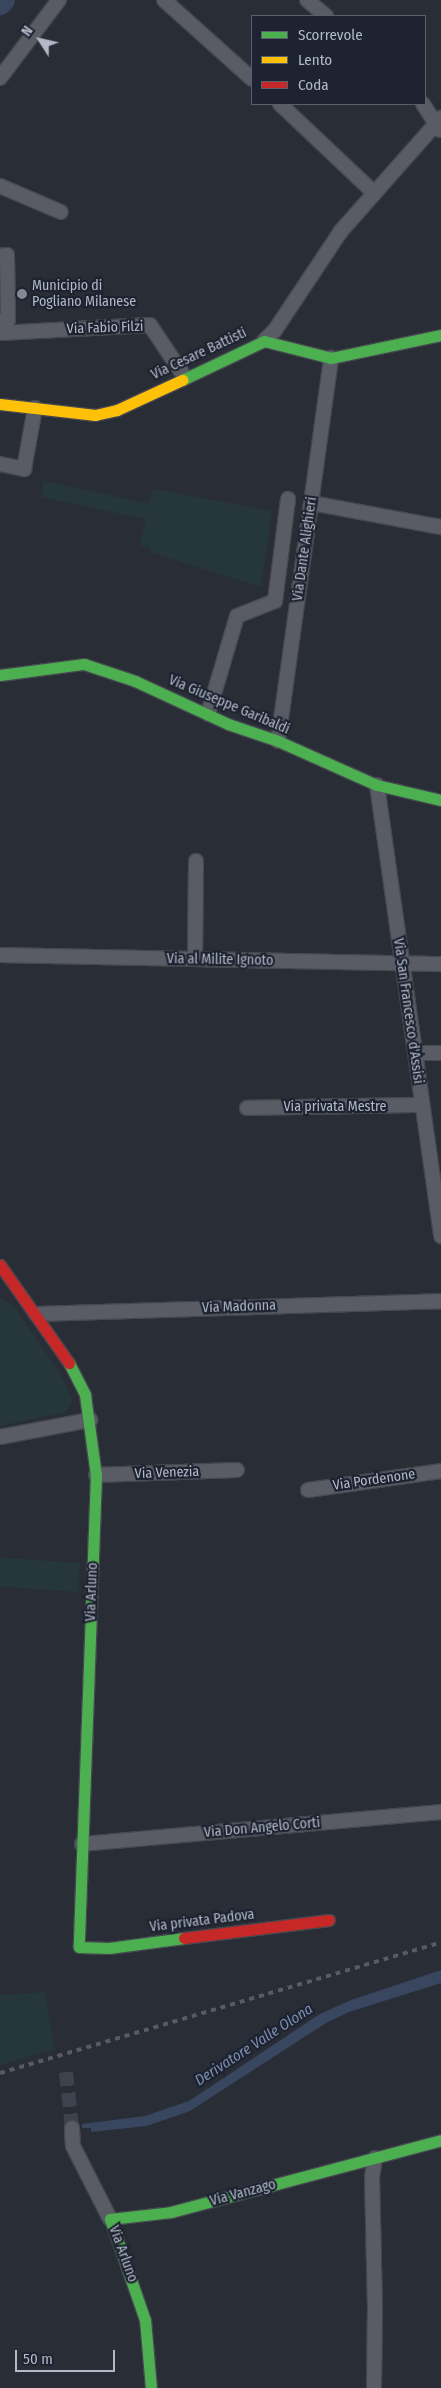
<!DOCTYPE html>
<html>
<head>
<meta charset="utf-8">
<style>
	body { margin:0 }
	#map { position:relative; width:441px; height:2388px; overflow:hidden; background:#292d36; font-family:"Fira Sans Condensed",sans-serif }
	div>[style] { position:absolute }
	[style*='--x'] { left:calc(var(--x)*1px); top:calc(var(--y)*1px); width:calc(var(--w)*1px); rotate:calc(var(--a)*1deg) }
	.green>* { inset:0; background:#26373b; transform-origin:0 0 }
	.water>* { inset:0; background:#38465f }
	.river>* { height:24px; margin:-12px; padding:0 12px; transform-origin:12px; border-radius:12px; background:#38465f }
	.street-tunnel>* { height:14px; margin-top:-7px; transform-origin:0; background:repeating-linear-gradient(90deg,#3e424c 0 14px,transparent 0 21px) }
	.roads { filter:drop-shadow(1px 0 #45484f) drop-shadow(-1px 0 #45484f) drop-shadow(0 1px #45484f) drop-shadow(0 -1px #45484f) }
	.street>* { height:14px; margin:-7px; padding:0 7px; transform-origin:7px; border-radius:7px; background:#595c64 }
	.fast>* { height:11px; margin:-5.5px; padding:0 5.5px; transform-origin:5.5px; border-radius:5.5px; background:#4caf50 }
	.slow>* { height:11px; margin:-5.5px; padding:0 5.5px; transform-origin:5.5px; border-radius:5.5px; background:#ffc107 }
	.jam>* { height:11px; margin:-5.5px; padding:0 5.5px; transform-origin:5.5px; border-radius:5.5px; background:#c62828 }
	.rail>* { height:4px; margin-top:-2px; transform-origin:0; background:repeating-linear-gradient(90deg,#585b62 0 5px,transparent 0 10px) }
	.dots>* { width:14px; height:14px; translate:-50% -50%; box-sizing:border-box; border:2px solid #1d2330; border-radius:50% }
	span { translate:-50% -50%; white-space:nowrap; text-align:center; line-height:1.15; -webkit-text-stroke:4.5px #1d2330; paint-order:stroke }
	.poi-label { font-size:14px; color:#b3b9c7 }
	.left { translate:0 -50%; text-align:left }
	.street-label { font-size:14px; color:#b3b9c7 }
	.water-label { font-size:15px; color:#7c8dad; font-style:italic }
	.legend { position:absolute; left:251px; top:15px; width:175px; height:90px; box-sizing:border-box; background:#1d2330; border:1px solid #595f6c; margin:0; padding:6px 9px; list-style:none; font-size:15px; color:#b3b9c7 }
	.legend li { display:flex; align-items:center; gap:10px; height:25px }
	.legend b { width:25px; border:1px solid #595f6c }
	.north { position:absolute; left:15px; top:15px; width:50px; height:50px; -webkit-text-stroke:4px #1d2330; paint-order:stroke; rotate:305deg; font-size:14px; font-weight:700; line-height:20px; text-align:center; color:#b3b9c7 }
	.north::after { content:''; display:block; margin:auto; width:18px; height:22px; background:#b3b9c7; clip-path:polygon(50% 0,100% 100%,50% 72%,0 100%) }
	.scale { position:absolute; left:15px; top:2350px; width:100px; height:22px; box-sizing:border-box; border:2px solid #b3b9c7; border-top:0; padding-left:6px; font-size:15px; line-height:18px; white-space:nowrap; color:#b3b9c7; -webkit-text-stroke:4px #1d2330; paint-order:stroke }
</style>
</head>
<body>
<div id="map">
	<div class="green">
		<i style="clip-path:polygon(44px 481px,149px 504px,153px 489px,272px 511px,261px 587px,150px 552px,150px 548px,140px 545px,146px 519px,41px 497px)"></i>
		<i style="clip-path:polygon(0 1298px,15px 1307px,61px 1375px,73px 1401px,66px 1412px,0 1426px)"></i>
		<i style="left:80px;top:1563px;width:29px;height:80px;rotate:94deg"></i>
		<i style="clip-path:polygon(45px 1992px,55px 2049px,0 2065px,0 1995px)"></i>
	</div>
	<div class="water">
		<i style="clip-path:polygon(441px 1970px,441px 1983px,349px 2012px,326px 2023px,190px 2111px,147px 2126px,91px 2132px,91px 2128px,82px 2128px,82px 2124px,145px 2116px,189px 2101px,320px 2014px,351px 2000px)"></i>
	</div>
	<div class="river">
		<i style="--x:0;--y:3;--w:4;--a:-45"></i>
	</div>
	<div class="street-tunnel">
		<i style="--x:66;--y:2072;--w:56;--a:83.9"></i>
	</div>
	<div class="roads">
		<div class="street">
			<i style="--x:164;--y:0;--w:118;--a:41.9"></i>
			<i style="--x:307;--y:0;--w:25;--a:40"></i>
			<i style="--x:0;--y:78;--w:98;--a:-52.9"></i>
			<i style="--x:280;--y:104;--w:128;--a:43.4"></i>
			<i style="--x:423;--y:104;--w:31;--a:57"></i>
			<i style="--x:0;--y:186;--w:66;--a:23.1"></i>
			<i style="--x:0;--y:256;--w:7;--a:-8"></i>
			<i style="--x:7;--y:255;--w:65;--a:89.1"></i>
			<i style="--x:8;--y:320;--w:8;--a:173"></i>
			<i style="--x:0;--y:333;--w:150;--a:-3.1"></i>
			<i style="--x:150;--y:325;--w:61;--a:56.3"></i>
			<i style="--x:264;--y:341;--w:16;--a:-45"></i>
			<i style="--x:275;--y:330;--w:119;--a:-56.3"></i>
			<i style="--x:341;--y:231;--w:151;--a:-48.5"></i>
			<i style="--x:0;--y:464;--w:25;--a:12"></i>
			<i style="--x:24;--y:469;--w:62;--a:-79.8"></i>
			<i style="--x:311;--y:503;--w:132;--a:10.5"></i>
			<i style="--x:208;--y:714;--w:102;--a:-73.5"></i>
			<i style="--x:237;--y:616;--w:41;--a:-21.5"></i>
			<i style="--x:275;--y:601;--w:103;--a:-82.7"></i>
			<i style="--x:278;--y:741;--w:387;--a:-82.1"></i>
			<i style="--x:377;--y:785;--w:456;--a:81.9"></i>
			<i style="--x:0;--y:955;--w:441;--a:1.2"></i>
			<i style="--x:195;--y:959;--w:98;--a:-89.4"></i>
			<i style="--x:415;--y:1053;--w:26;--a:0"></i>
			<i style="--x:247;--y:1108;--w:175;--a:-1"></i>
			<i style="--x:36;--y:1314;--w:405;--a:-1.8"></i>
			<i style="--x:0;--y:1437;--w:92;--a:-10.7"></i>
			<i style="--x:96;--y:1475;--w:141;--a:-2"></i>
			<i style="--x:308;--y:1490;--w:134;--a:-8.1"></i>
			<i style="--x:82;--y:1844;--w:360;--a:-5.1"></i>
			<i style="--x:72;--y:2128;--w:18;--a:87"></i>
			<i style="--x:73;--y:2146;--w:82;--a:63.1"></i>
			<i style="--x:374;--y:2388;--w:80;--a:-89.3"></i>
			<i style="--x:375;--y:2308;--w:131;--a:-91.3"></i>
			<i style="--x:372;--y:2177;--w:19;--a:-81"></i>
		</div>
		<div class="fast">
			<i style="--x:182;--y:380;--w:91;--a:-25.4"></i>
			<i style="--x:264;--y:341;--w:69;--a:14.2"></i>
			<i style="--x:331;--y:358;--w:112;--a:-11.8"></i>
			<i style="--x:0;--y:675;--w:85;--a:-7.5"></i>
			<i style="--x:84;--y:664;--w:54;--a:18.4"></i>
			<i style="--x:135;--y:681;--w:102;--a:24.8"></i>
			<i style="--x:228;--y:724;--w:53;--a:18.8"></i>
			<i style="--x:278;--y:741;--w:108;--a:24"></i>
			<i style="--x:377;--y:785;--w:66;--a:13.2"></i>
			<i style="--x:69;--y:1363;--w:36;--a:63"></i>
			<i style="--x:85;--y:1395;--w:81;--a:82.2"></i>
			<i style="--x:96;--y:1475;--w:472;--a:92.1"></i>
			<i style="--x:79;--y:1947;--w:30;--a:2"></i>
			<i style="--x:109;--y:1948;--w:76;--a:-7.6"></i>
			<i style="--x:151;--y:2388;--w:68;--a:-95"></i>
			<i style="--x:145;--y:2320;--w:107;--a:-109.1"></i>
			<i style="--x:110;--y:2219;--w:61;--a:-6.5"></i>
			<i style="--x:171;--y:2212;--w:279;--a:-14.9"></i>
		</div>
		<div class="slow">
			<i style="--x:0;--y:404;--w:96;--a:6.6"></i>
			<i style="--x:95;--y:415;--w:23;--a:-13"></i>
			<i style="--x:117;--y:410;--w:72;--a:-24.8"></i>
		</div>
		<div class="jam">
			<i style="--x:0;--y:1265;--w:120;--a:54.9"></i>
			<i style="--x:184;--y:1938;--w:146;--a:-7.1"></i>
		</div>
	</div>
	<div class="rail">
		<i style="--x:0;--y:2073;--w:460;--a:-16.5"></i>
	</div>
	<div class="dots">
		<i style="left:22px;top:294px;background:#838894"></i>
	</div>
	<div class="poi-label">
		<span class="left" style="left:32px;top:294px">Municipio di<br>Pogliano Milanese</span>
	</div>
	<div class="street-label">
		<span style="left:105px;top:328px;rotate:-2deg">Via Fabio Filzi</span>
		<span style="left:199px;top:354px;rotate:-25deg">Via Cesare Battisti</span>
		<span style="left:305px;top:549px;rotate:-82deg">Via Dante Alighieri</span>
		<span style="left:229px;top:705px;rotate:23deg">Via Giuseppe Garibaldi</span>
		<span style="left:220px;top:960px;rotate:1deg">Via al Milite Ignoto</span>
		<span style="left:408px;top:1011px;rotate:82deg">Via San Francesco d'Assisi</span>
		<span style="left:335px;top:1107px">Via privata Mestre</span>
		<span style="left:239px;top:1307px;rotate:-2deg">Via Madonna</span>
		<span style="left:167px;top:1473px;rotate:-2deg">Via Venezia</span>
		<span style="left:374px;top:1480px;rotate:-8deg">Via Pordenone</span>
		<span style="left:92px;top:1592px;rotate:-88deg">Via Arluno</span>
		<span style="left:262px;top:1828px;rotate:-5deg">Via Don Angelo Corti</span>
		<span style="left:202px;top:1921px;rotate:-7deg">Via privata Padova</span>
		<span style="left:243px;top:2193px;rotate:-15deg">Via Vanzago</span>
		<span style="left:123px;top:2254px;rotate:70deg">Via Arluno</span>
	</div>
	<div class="water-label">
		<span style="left:254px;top:2045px;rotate:-33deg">Derivatore Valle Olona</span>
	</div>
	<ul class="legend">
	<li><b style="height:6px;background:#4caf50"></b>Scorrevole</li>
	<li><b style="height:6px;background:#ffc107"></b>Lento</li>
	<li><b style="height:6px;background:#c62828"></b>Coda</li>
	</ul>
	<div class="north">N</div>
	<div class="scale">50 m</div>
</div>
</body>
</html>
